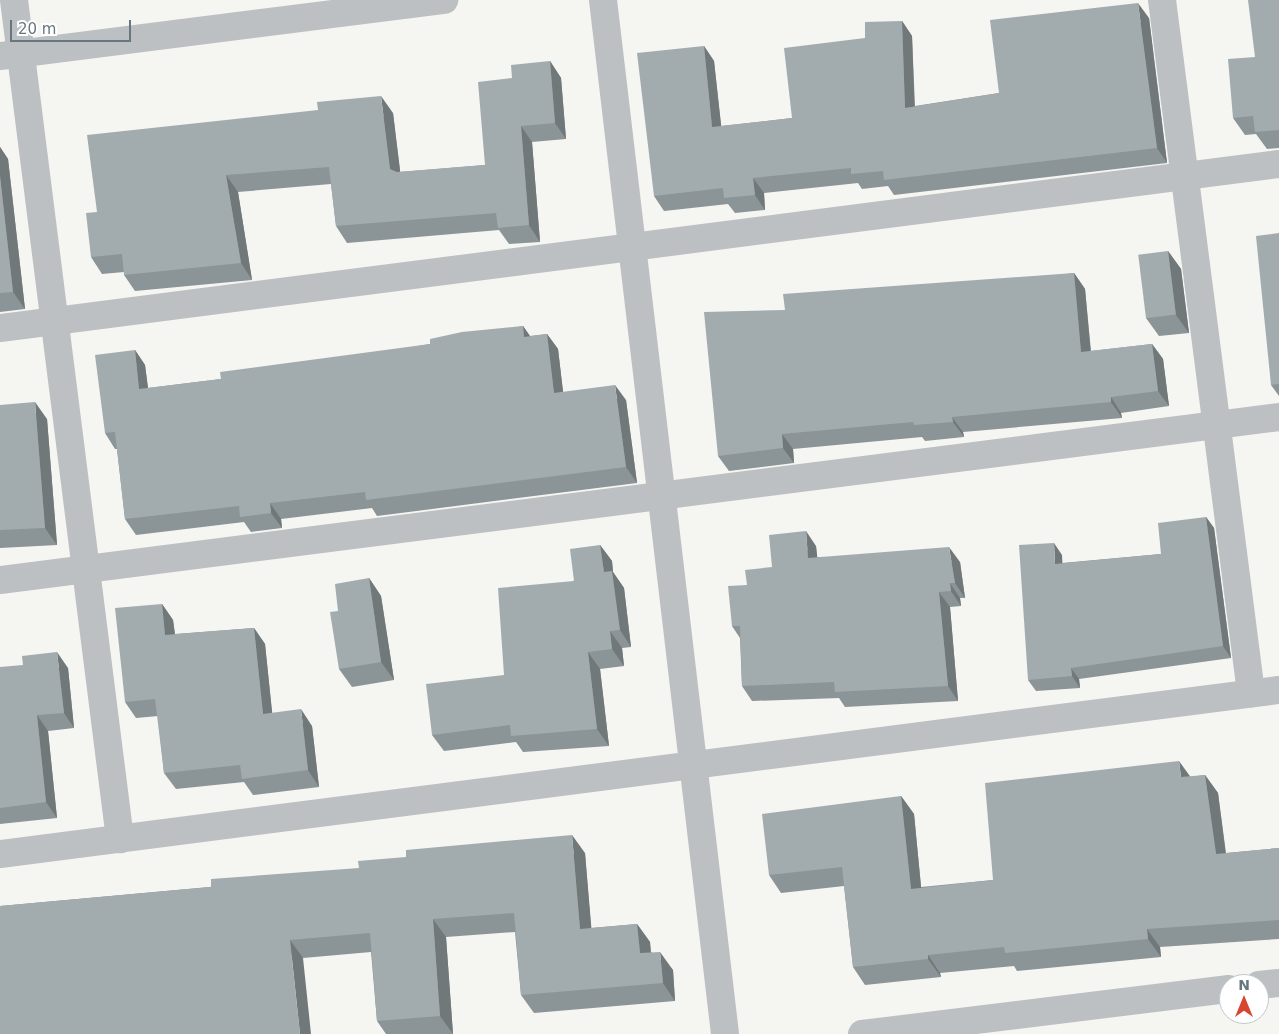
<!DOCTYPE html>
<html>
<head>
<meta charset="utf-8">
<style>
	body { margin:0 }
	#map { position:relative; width:1279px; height:1034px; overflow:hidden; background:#f5f5f1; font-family:"DejaVu Sans",sans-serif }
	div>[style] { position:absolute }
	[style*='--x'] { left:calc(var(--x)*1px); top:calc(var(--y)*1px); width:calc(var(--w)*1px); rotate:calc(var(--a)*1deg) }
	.minor>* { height:28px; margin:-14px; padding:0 14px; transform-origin:14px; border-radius:14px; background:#bcc0c3 }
	.wall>* { inset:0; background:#8b9496 }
	.shaded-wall>* { inset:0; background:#71787a }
	.building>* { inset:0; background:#a2acaf; transform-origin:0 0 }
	span { translate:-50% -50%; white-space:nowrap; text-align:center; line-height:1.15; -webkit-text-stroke:5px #fff; paint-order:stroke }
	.north { position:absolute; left:1219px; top:974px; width:50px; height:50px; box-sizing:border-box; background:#fff; border:1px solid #c2c9cc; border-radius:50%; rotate:0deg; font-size:14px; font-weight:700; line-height:20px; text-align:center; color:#667780 }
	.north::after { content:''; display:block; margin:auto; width:18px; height:22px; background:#d7472f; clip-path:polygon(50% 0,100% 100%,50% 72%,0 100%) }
	.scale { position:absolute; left:10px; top:20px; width:121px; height:22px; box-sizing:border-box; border:2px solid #667780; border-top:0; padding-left:6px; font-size:15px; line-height:18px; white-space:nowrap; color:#667780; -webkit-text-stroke:4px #fff; paint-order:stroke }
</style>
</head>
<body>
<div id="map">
	<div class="minor">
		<i style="--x:14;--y:0;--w:846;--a:82.8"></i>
		<i style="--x:603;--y:0;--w:1041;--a:83.27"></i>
		<i style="--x:1162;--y:0;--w:699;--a:82.68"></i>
		<i style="--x:0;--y:56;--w:448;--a:-7.2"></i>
		<i style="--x:0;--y:328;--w:1289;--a:-7.31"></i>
		<i style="--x:0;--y:580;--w:1289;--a:-7.26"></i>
		<i style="--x:0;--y:854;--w:1289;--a:-7.31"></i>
		<i style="--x:1259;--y:985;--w:20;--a:-6"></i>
		<i style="--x:862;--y:1034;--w:370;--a:-7"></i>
	</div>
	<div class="wall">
		<i style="clip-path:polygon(1279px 0,1279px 148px,1267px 149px,1256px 134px,1245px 135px,1233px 118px,1255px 57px)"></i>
		<i style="clip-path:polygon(1149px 18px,1167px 163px,894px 195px,888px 186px,862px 189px,858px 183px,764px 193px,765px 210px,735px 213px,728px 204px,664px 211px,654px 196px,704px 46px,714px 61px,721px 126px,792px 118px,865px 38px,902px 21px,912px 36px,915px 106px,999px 93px)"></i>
		<i style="clip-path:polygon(550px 61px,561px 78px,566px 139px,532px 142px,540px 242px,509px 244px,499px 230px,347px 243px,336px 226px,331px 184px,238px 192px,252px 280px,135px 291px,124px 275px,124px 272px,102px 274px,91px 257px,97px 212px,393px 113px,400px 172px,485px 165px,512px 78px)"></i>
		<i style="clip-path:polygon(0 147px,8px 159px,25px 309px,0 312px)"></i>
		<i style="clip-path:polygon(1279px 233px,1279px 396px,1271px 385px)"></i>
		<i style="clip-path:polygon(1168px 251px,1181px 269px,1189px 333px,1159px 336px,1146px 318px)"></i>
		<i style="clip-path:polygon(1074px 273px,1085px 289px,1091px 351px,1152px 344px,1163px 359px,1169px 406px,1121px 413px,1122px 418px,963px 432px,964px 437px,925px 441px,922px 437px,793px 449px,794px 463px,729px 471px,718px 456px,785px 310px)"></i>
		<i style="clip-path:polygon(523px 326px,530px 336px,547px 334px,558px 349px,563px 392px,626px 400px,637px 483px,377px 516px,372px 508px,281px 519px,282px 528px,251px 532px,244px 522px,136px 535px,125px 519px,117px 449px,115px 449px,105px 433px,135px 350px,145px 365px,148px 388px,221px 379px,430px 344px)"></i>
		<i style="clip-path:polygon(0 405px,47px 419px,57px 545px,0 548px)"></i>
		<i style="clip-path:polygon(1206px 517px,1214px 528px,1231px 658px,1079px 679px,1080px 688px,1036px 691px,1028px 680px,1062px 555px,1062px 563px,1161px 554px)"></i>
		<i style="clip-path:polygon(600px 545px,612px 561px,613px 572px,624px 588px,631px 647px,622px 648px,624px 666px,600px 669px,609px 746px,523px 752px,516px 742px,444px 751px,432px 735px,504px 675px)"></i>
		<i style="clip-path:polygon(816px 546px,817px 557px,960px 562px,965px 598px,960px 598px,961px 606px,950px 607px,958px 701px,845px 707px,839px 698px,752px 701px,742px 686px,740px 638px,732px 626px,747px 585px,772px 567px)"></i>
		<i style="clip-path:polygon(369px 578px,381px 596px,394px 680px,352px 687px,339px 669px,338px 611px)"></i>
		<i style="clip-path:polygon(162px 604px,173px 620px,175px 634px,254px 628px,265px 644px,272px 713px,312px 726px,319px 787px,253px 795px,244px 782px,176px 789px,164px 773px,158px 716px,136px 718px,125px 702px)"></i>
		<i style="clip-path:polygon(0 667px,68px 668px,74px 728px,48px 731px,57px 818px,0 824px)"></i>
		<i style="clip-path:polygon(1205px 775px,1218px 793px,1226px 853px,1279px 848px,1279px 939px,1160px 947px,1161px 957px,1017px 971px,1014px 966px,940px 973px,941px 977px,865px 985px,853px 967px,844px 886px,781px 893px,769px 875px,901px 796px,914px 814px,921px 887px,993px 880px,1190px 777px)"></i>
		<i style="clip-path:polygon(585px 853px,591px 928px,637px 924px,650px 942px,651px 952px,673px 970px,675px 1001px,534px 1013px,521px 995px,515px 932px,446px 937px,453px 1034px,386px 1034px,377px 1021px,371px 952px,303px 958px,0 906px)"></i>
	</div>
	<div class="shaded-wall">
		<i style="clip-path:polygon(1138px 3px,1149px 18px,1167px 163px,1157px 148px)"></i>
		<i style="clip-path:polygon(902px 21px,912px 36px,915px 123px,905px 108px)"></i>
		<i style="clip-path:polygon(704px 46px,714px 61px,723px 142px,712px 127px)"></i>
		<i style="clip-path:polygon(550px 61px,561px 78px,566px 139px,555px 123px)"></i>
		<i style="clip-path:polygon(381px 96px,393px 113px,402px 186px,390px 169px)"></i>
		<i style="clip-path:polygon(521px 126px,532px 142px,540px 242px,529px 225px)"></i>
		<i style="clip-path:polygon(0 147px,8px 159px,25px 309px,13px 292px,0 176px)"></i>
		<i style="clip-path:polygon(226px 175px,238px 192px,252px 280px,241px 263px)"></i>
		<i style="clip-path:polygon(753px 178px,764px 193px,765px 210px,755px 195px)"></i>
		<i style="clip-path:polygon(1168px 251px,1181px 269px,1189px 333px,1176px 315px)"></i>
		<i style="clip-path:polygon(1074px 273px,1085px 289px,1092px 367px,1081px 352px)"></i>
		<i style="clip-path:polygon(523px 326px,534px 342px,524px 337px)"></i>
		<i style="clip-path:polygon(547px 334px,558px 349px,565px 408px,554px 393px)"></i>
		<i style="clip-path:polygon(1152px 344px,1163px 359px,1169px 406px,1158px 391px)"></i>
		<i style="clip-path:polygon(135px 350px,145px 365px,150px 404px,139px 389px)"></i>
		<i style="clip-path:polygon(615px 385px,626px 400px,637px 483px,626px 467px)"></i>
		<i style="clip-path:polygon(1111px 397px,1121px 413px,1122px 418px,1111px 402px)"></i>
		<i style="clip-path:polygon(35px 402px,47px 419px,57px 545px,45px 528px)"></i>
		<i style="clip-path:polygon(952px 417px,963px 432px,964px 437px,953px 422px)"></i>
		<i style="clip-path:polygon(782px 434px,793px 449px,794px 463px,783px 448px)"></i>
		<i style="clip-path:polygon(270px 503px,281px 519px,282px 528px,271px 513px)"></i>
		<i style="clip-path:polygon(1206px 517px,1214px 528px,1231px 658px,1223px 646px)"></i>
		<i style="clip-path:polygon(806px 531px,816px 546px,819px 573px,808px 558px)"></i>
		<i style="clip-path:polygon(1054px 543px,1062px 555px,1063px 575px,1055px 564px)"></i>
		<i style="clip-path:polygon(600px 545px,612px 561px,613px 572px,624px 588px,631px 647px,620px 630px,604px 572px)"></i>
		<i style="clip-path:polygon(949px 547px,960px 562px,965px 598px,955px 583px)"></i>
		<i style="clip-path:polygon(369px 578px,381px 596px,394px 680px,381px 662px)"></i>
		<i style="clip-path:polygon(950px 583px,960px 598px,961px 606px,951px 591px)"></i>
		<i style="clip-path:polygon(939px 592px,950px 607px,958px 701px,948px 686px)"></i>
		<i style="clip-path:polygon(162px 604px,173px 620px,177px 651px,165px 635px)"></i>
		<i style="clip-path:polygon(254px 628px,265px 644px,274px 730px,263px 714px)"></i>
		<i style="clip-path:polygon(610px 631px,622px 648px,624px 666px,612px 649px)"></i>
		<i style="clip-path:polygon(57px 652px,68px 668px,74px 728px,64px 713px)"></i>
		<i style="clip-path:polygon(588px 652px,600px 669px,609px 746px,597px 729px)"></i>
		<i style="clip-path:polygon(1071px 668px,1079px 679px,1080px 688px,1072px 676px)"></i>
		<i style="clip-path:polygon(301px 709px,312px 726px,319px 787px,308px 770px)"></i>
		<i style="clip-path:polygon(37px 715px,48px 731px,57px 818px,46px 802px)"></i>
		<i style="clip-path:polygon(1179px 761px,1192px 779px,1181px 777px)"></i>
		<i style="clip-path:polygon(1205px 775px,1218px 793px,1228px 872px,1216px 854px)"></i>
		<i style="clip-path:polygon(901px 796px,914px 814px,923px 907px,911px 889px)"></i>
		<i style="clip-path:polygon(572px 835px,585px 853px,593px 947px,580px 929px)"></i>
		<i style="clip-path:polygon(433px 919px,446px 937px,453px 1034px,440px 1016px)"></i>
		<i style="clip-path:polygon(637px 924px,650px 942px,652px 971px,640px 953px)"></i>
		<i style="clip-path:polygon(1147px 929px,1160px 947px,1161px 957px,1148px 939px)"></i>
		<i style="clip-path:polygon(290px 940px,303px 958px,311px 1034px,300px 1034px)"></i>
		<i style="clip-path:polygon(660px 952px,673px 970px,675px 1001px,663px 983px)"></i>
		<i style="clip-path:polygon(928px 955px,940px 973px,941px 977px,928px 959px)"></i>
	</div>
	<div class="building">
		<i style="clip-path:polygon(1248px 0,1279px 0,1279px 130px,1255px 132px,1253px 116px,1233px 118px,1228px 59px,1255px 57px)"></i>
		<i style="clip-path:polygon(1138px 3px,1157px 148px,884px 180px,883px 171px,851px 174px,851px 168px,753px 178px,755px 195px,724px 198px,723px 188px,654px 196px,637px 53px,704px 46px,712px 127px,792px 118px,784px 48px,865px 38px,865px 22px,902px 21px,905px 108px,999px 93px,990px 20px)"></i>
		<i style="clip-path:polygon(550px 61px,555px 123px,521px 126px,529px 225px,498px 228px,496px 213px,336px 226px,329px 167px,226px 175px,241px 263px,124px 275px,122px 254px,91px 257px,86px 213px,97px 212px,87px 135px,318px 110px,317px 102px,381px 96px,390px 169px,397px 172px,485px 165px,478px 82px,512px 78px,511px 65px)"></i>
		<i style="clip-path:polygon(0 176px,13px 292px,0 293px)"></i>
		<i style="clip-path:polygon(1279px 233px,1279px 384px,1271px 385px,1256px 236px)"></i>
		<i style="left:1168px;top:251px;width:64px;height:30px;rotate:83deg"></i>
		<i style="clip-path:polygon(1074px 273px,1081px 352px,1152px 344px,1158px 391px,1111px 397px,1111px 402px,952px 417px,953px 422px,914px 425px,913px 422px,782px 434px,783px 448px,718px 456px,704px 312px,785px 310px,783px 294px)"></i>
		<i style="clip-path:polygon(523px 326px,524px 337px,547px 334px,554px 393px,615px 385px,626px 467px,366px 500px,365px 492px,270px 503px,271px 513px,240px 517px,239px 506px,125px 519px,115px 432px,105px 433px,95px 355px,135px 350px,139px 389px,221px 379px,220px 372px,430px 344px,430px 339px,462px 332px)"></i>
		<i style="clip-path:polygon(35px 402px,45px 528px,0 530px,0 405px)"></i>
		<i style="clip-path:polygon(1206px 517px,1223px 646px,1071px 668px,1072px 676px,1028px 680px,1019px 545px,1054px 543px,1055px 564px,1161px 554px,1158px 523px)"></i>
		<i style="clip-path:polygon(806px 531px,808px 558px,949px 547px,955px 583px,950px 583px,951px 591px,939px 592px,948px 686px,835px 692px,834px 682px,742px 686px,740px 626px,732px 626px,728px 586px,747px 585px,745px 570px,772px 567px,769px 535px)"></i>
		<i style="clip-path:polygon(600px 545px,604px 572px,612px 571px,620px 630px,610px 631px,612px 649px,588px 652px,597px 729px,511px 736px,510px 725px,432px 735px,426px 684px,504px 675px,498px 588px,574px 581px,570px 549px)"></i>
		<i style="clip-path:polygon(369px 578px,381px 662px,339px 669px,330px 612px,338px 611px,335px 584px)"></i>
		<i style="clip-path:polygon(162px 604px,165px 635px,254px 628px,263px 714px,301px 709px,308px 770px,242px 779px,240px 765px,164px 773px,155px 699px,125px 702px,115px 608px)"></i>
		<i style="clip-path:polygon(57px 652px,64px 713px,37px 715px,46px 802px,0 808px,0 667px,23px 665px,22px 656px)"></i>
		<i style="clip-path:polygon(1179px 761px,1181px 777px,1205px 775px,1216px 854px,1279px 848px,1279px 920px,1147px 929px,1148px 939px,1005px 953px,1004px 947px,928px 955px,928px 959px,853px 967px,842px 867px,769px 875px,762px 814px,901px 796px,911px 889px,993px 880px,985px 783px)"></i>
		<i style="clip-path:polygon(572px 835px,580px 929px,637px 924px,640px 953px,660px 952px,663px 983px,521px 995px,514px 913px,433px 919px,440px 1016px,377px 1021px,370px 933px,290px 940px,300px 1034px,0 1034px,0 906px,211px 887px,211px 879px,359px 868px,358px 861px,406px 857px,406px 850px)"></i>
	</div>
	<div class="north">N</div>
	<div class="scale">20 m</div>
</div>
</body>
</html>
